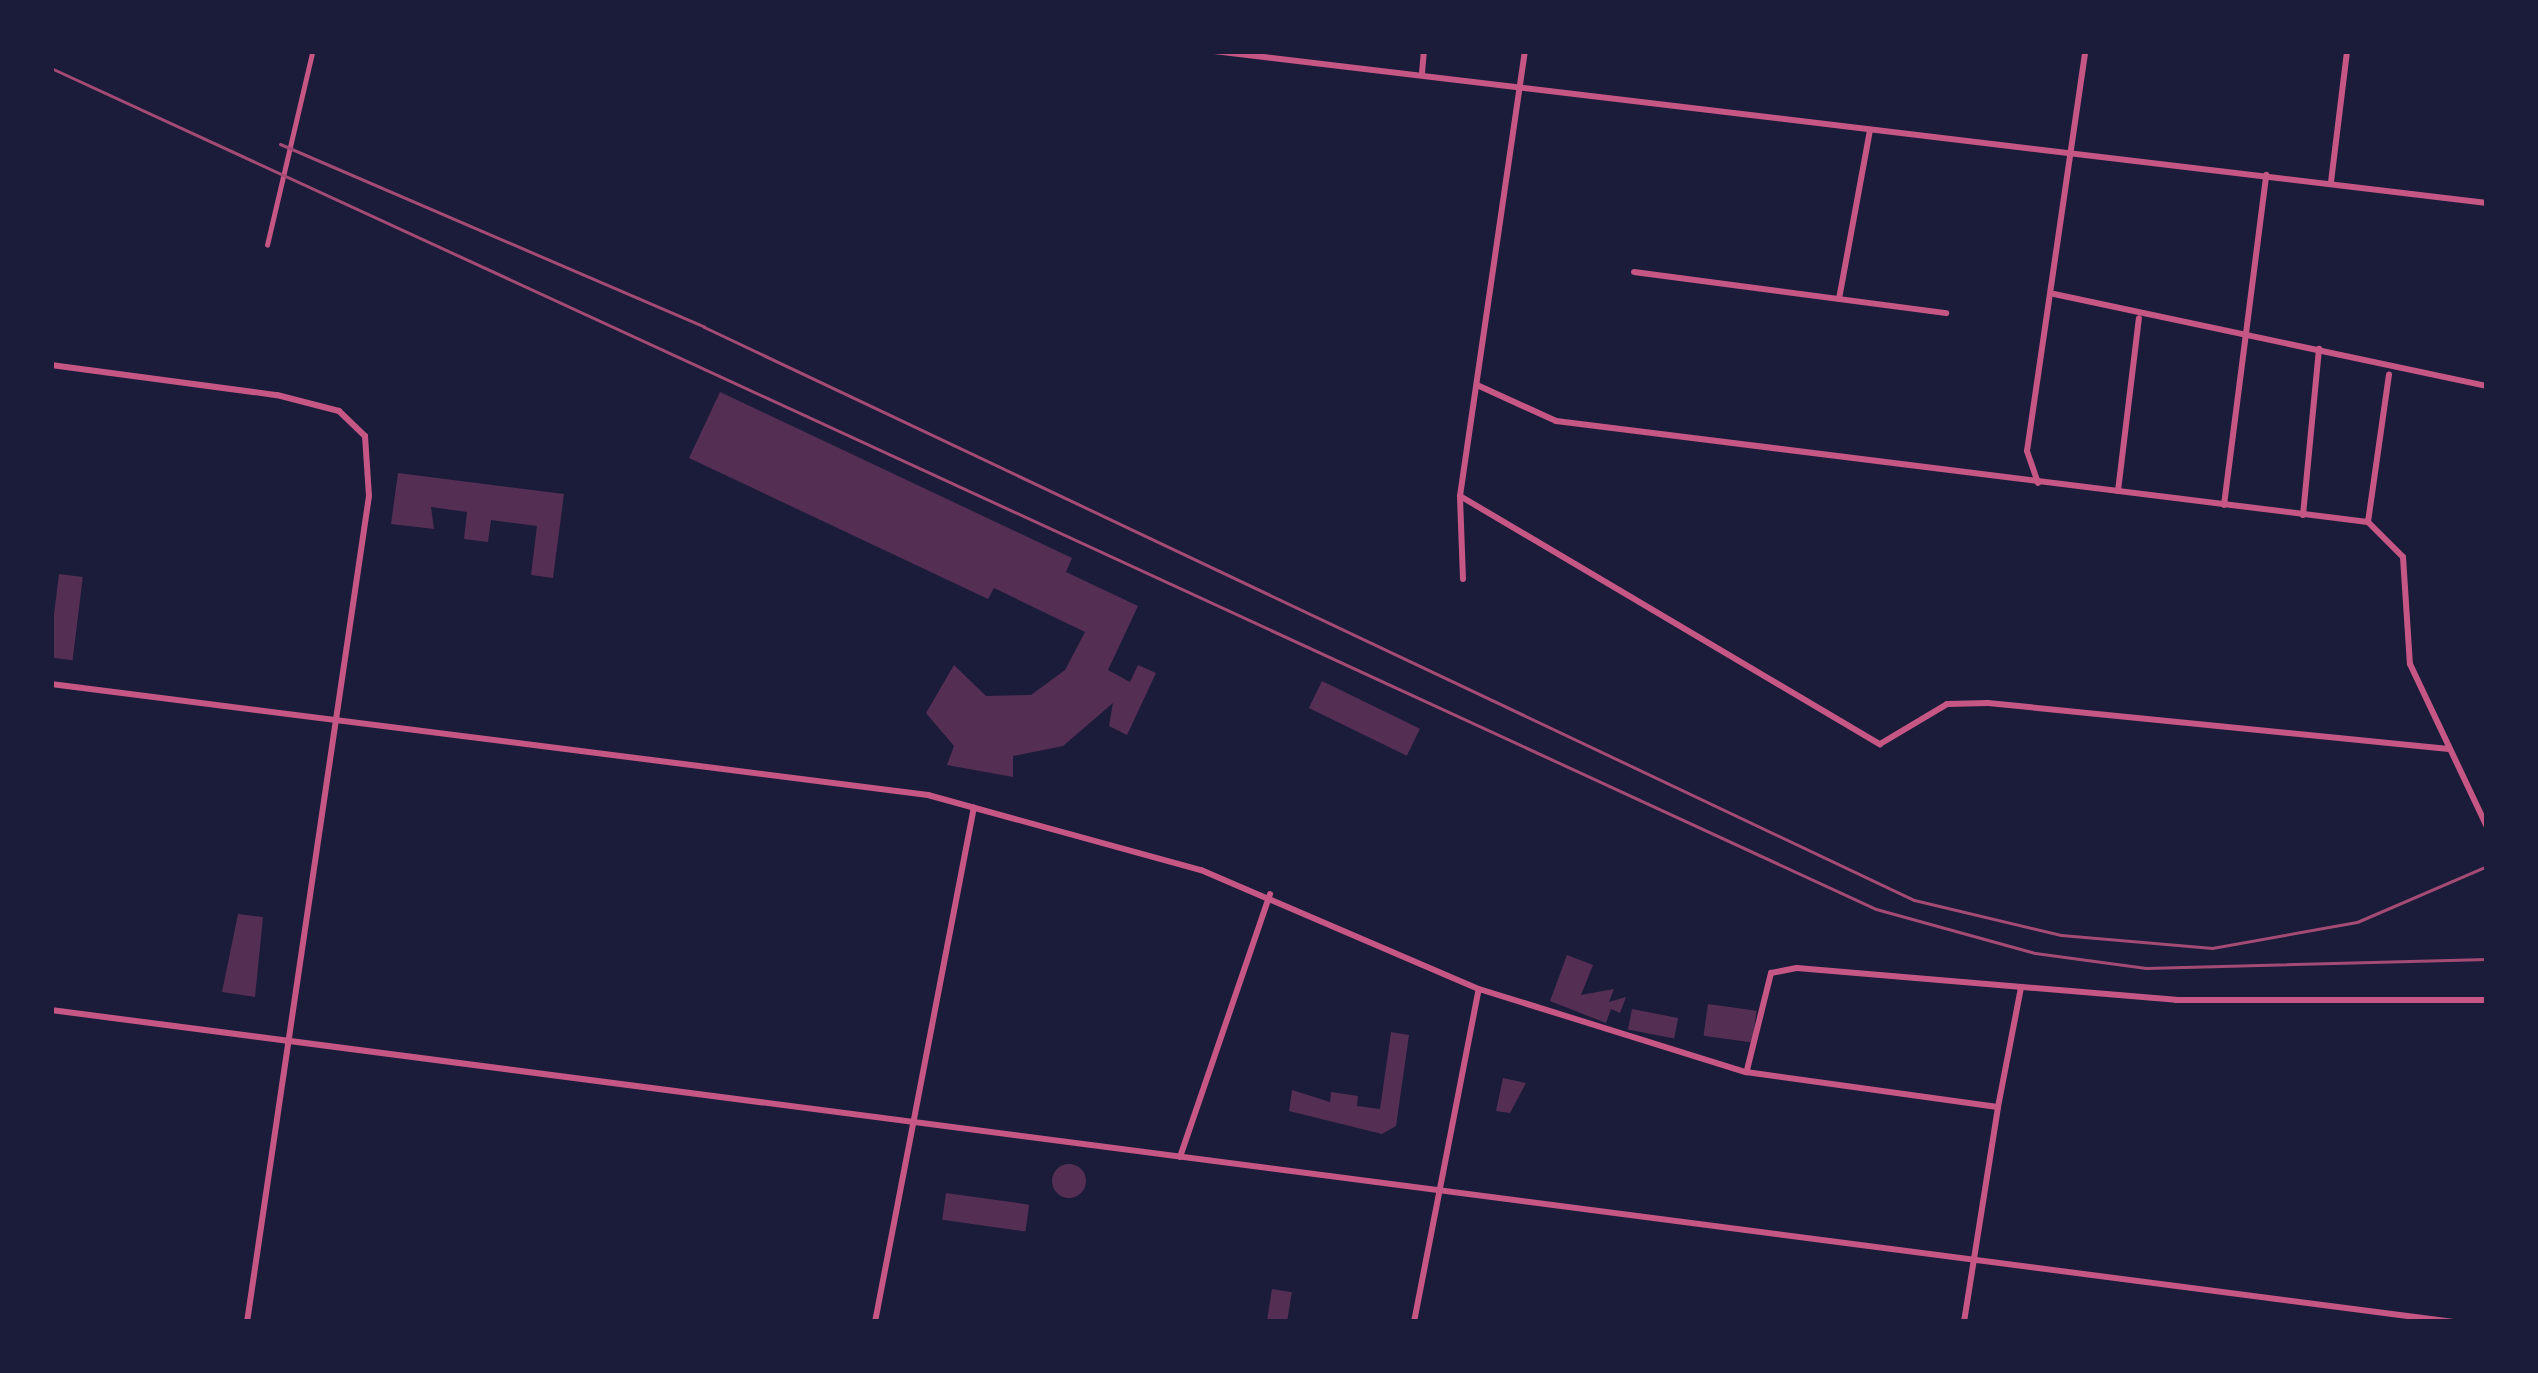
<!DOCTYPE html>
<html>
<head>
<meta charset="utf-8">
<style>
	body { margin:0 }
	#map { position:relative; width:2538px; height:1373px; overflow:hidden; background:#1b1b3a; font-family:"Nunito Sans",sans-serif }
	div>[style] { position:absolute }
	[style*='--x'] { left:calc(var(--x)*1px); top:calc(var(--y)*1px); width:calc(var(--w)*1px); rotate:calc(var(--a)*1deg) }
	.building>* { inset:0; background:#542f53; transform-origin:0 0 }
	.round { border-radius:50% }
	.pedestrian>* { height:4.5px; margin:-2.25px; padding:0 2.25px; transform-origin:2.25px; border-radius:2.25px; background:#c65784 }
	.minor>* { height:6px; margin:-3px; padding:0 3px; transform-origin:3px; border-radius:3px; background:#c65784 }
	.rail>* { height:3px; margin:-1.5px; padding:0 1.5px; transform-origin:1.5px; border-radius:1.5px; background:#a44b75 }
	span { translate:-50% -50%; white-space:nowrap; text-align:center; line-height:1.15; -webkit-text-stroke:12px #1b1b3a; paint-order:stroke }
	.frame { position:absolute; inset:0; border:54px solid #1b1b3a; pointer-events:none }
</style>
</head>
<body>
<div id="map">
	<div class="building">
		<i style="clip-path:polygon(720px 392px,1072px 558px,1066px 572px,1138px 606px,1108px 670px,1130px 682px,1138px 665px,1156px 673px,1127px 735px,1109px 726px,1113px 703px,1063px 746px,1013px 756px,1013px 777px,947px 765px,954px 746px,926px 713px,954px 665px,986px 696px,1031px 695px,1065px 670px,1085px 632px,994px 588px,988px 599px,689px 458px)"></i>
		<i style="clip-path:polygon(398px 473px,564px 494px,553px 578px,531px 575px,537px 526px,491px 520px,488px 542px,464px 539px,467px 512px,431px 507px,434px 529px,391px 524px)"></i>
		<i style="left:59px;top:574px;width:24px;height:84px;rotate:7deg"></i>
		<i style="left:1322px;top:681px;width:109px;height:30px;rotate:26deg"></i>
		<i style="clip-path:polygon(238px 914px,263px 917px,255px 997px,222px 992px)"></i>
		<i style="clip-path:polygon(1567px 955px,1593px 965px,1581px 995px,1614px 989px,1609px 1002px,1626px 997px,1620px 1013px,1611px 1009px,1606px 1023px,1550px 1001px)"></i>
		<i style="left:1708px;top:1004px;width:49px;height:32px;rotate:8deg"></i>
		<i style="left:1632px;top:1009px;width:47px;height:21px;rotate:11deg"></i>
		<i style="clip-path:polygon(1391px 1032px,1409px 1035px,1396px 1126px,1382px 1134px,1289px 1111px,1292px 1090px,1330px 1102px,1331px 1092px,1358px 1096px,1357px 1106px,1380px 1109px)"></i>
		<i style="clip-path:polygon(1503px 1078px,1526px 1083px,1510px 1113px,1496px 1111px)"></i>
		<i class="round" style="left:1052px;top:1164px;width:34px;height:34px"></i>
		<i style="left:946px;top:1193px;width:84px;height:27px;rotate:8deg"></i>
		<i style="left:1272px;top:1289px;width:20px;height:32px;rotate:9deg"></i>
	</div>
	<div class="pedestrian">
		<i style="--x:267;--y:245;--w:197;--a:-76.8"></i>
	</div>
	<div class="minor">
		<i style="--x:1214;--y:51;--w:1282;--a:6.81"></i>
		<i style="--x:1422;--y:73;--w:22;--a:-85"></i>
		<i style="--x:2331;--y:182;--w:132;--a:-83"></i>
		<i style="--x:1634;--y:272;--w:315;--a:7.5"></i>
		<i style="--x:2054;--y:294;--w:443;--a:12"></i>
		<i style="--x:1839;--y:299;--w:172;--a:-79.6"></i>
		<i style="--x:51;--y:365;--w:228;--a:7.6"></i>
		<i style="--x:277;--y:395;--w:64;--a:14.5"></i>
		<i style="--x:339;--y:411;--w:36;--a:44"></i>
		<i style="--x:365;--y:436;--w:60;--a:86.2"></i>
		<i style="--x:369;--y:496;--w:835;--a:98.4"></i>
		<i style="--x:1477;--y:385;--w:87;--a:24.5"></i>
		<i style="--x:1556;--y:421;--w:818;--a:7.09"></i>
		<i style="--x:2368;--y:522;--w:49;--a:45"></i>
		<i style="--x:2403;--y:557;--w:107;--a:86.3"></i>
		<i style="--x:2410;--y:664;--w:180;--a:64.7"></i>
		<i style="--x:2038;--y:483;--w:34;--a:-109"></i>
		<i style="--x:2027;--y:451;--w:404;--a:-81.7"></i>
		<i style="--x:2118;--y:491;--w:174;--a:-83.1"></i>
		<i style="--x:1460;--y:496;--w:488;--a:30.6"></i>
		<i style="--x:1880;--y:744;--w:78;--a:-30.8"></i>
		<i style="--x:1947;--y:704;--w:41;--a:-1.4"></i>
		<i style="--x:1988;--y:703;--w:463;--a:5.7"></i>
		<i style="--x:2224;--y:505;--w:333;--a:-82.7"></i>
		<i style="--x:2303;--y:515;--w:167;--a:-84.5"></i>
		<i style="--x:2368;--y:522;--w:149;--a:-81.9"></i>
		<i style="--x:1463;--y:579;--w:83;--a:-92.1"></i>
		<i style="--x:1460;--y:496;--w:450;--a:-81.7"></i>
		<i style="--x:51;--y:684;--w:884;--a:7.21"></i>
		<i style="--x:928;--y:795;--w:283;--a:15.4"></i>
		<i style="--x:1201;--y:870;--w:302;--a:23.2"></i>
		<i style="--x:1479;--y:989;--w:280;--a:17.3"></i>
		<i style="--x:1746;--y:1072;--w:254;--a:7.9"></i>
		<i style="--x:1998;--y:1107;--w:121;--a:-79.1"></i>
		<i style="--x:51;--y:1010;--w:2423;--a:7.4"></i>
		<i style="--x:1747;--y:1070;--w:100;--a:-76.1"></i>
		<i style="--x:1771;--y:973;--w:26;--a:-11"></i>
		<i style="--x:1797;--y:968;--w:380;--a:4.8"></i>
		<i style="--x:2176;--y:1000;--w:311;--a:0"></i>
		<i style="--x:1180;--y:1157;--w:278;--a:-71.1"></i>
		<i style="--x:875;--y:1322;--w:524;--a:-79.12"></i>
		<i style="--x:1414;--y:1322;--w:339;--a:-79"></i>
		<i style="--x:1964;--y:1322;--w:218;--a:-81"></i>
	</div>
	<div class="rail">
		<i style="--x:51;--y:68;--w:2009;--a:24.74"></i>
		<i style="--x:1876;--y:909;--w:165;--a:15.5"></i>
		<i style="--x:2035;--y:953;--w:112;--a:7.7"></i>
		<i style="--x:2146;--y:968;--w:341;--a:-1.5"></i>
		<i style="--x:280;--y:144;--w:462;--a:23.3"></i>
		<i style="--x:704;--y:327;--w:1339;--a:25.34"></i>
		<i style="--x:1914;--y:900;--w:151;--a:13.4"></i>
		<i style="--x:2061;--y:935;--w:152;--a:4.9"></i>
		<i style="--x:2212;--y:948;--w:147;--a:-10.2"></i>
		<i style="--x:2357;--y:922;--w:142;--a:-23.3"></i>
	</div>
	<div class="frame"></div>
</div>
</body>
</html>
